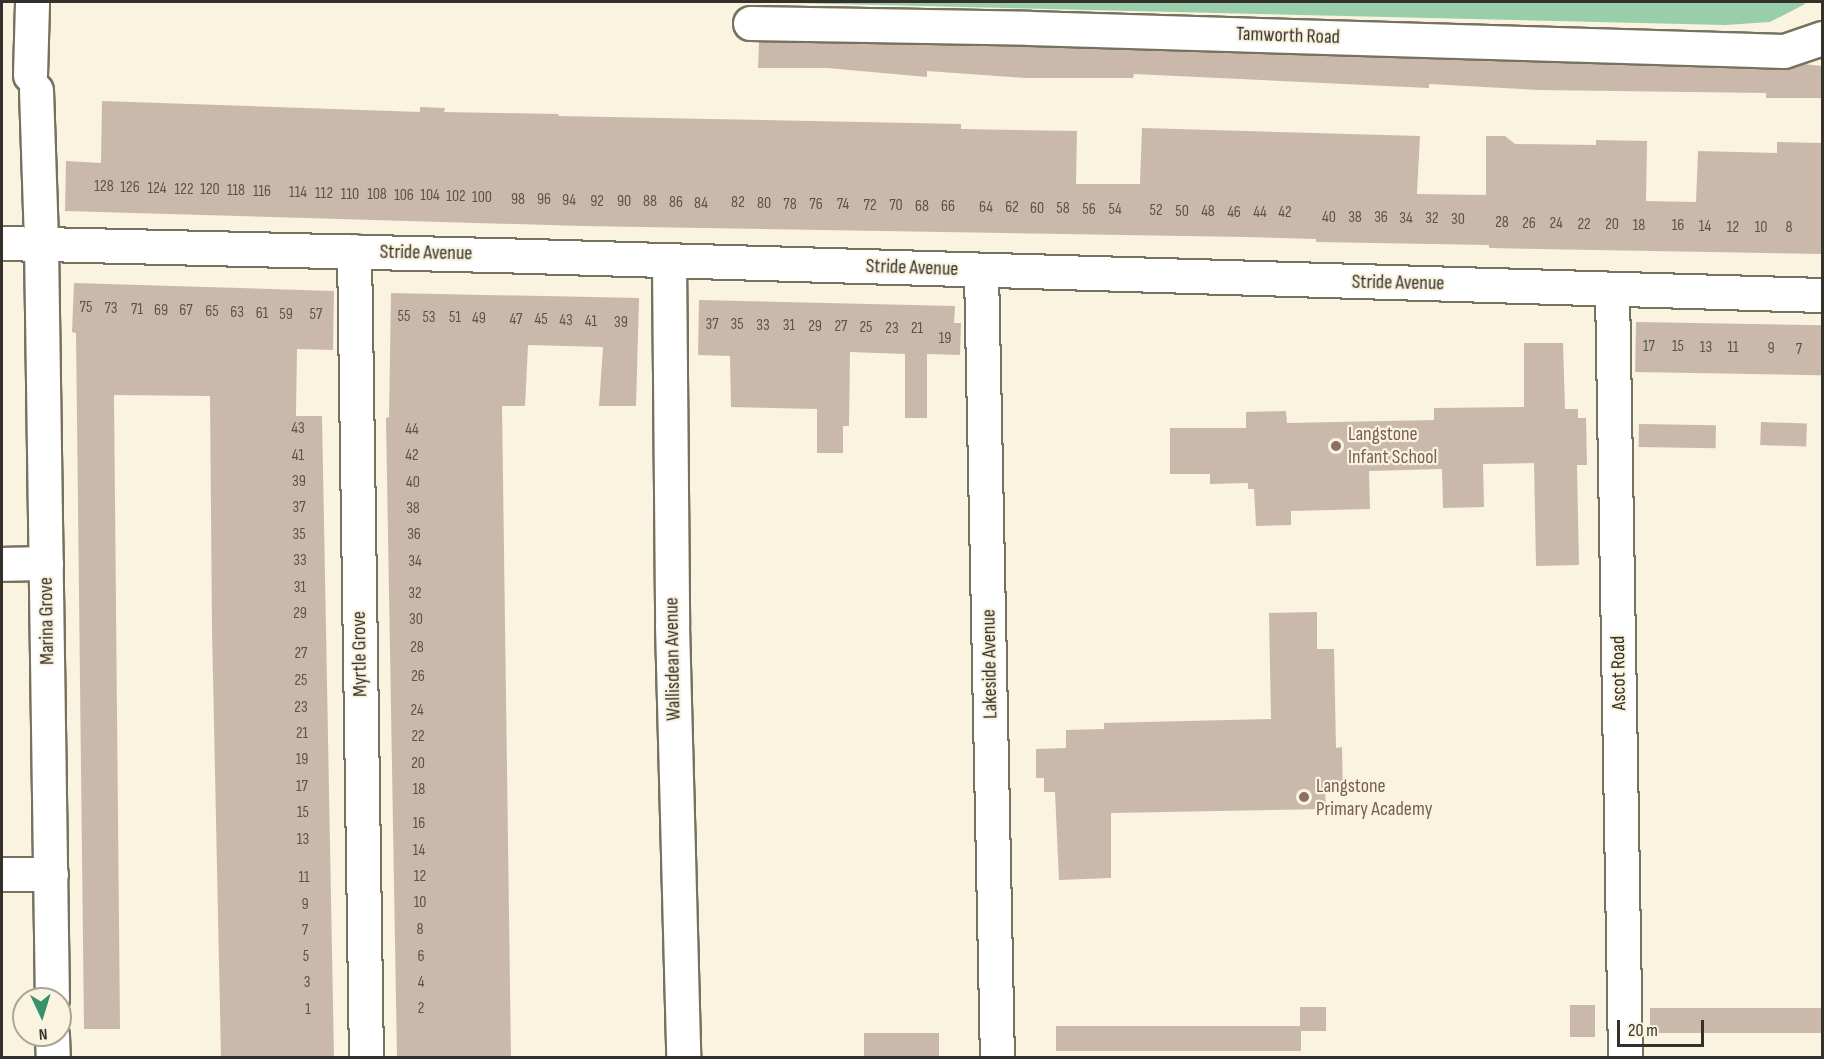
<!DOCTYPE html>
<html>
<head>
<meta charset="utf-8">
<style>
	body { margin:0 }
	#map { position:relative; width:1824px; height:1059px; overflow:hidden; background:#faf3e0; font-family:"Sofia Sans Condensed",sans-serif }
	div>[style] { position:absolute }
	[style*='--x'] { left:calc(var(--x)*1px); top:calc(var(--y)*1px); width:calc(var(--w)*1px); rotate:calc(var(--a)*1deg) }
	.green>* { inset:0; background:#99ceaa }
	.building>* { inset:0; background:#cab9ab; transform-origin:0 0 }
	.roads { filter:drop-shadow(2px 0 #777160) drop-shadow(-2px 0 #777160) drop-shadow(0 2px #777160) drop-shadow(0 -2px #777160) }
	.minor>* { height:33px; margin:-16.5px; padding:0 16.5px; transform-origin:16.5px; border-radius:16.5px; background:#fff }
	.dots>* { width:16px; height:16px; translate:-50% -50%; box-sizing:border-box; border:3px solid #faf3e0; border-radius:50% }
	span { translate:-50% -50%; white-space:nowrap; text-align:center; line-height:1.15; -webkit-text-stroke:4.5px #faf3e0; paint-order:stroke }
	.number-label { font-size:16px; color:#5a534a }
	.number-label span { -webkit-text-stroke-width:0 }
	.street-label { font-size:20px; color:#34312a }
	.education-label { font-size:20px; color:#785e54 }
	.left { translate:0 -50%; text-align:left }
	.frame { position:absolute; inset:0; border:3px solid #34312a; pointer-events:none }
	.north { position:absolute; left:12px; top:987px; width:60px; height:60px; box-sizing:border-box; background:#faf3e0; border:2px solid #aba597; border-radius:50%; rotate:176deg; font-size:16px; font-weight:700; line-height:24px; text-align:center; color:#34312a }
	.north::after { content:''; display:block; margin:auto; width:21px; height:27px; background:#35926a; clip-path:polygon(50% 0,100% 100%,50% 72%,0 100%) }
	.scale { position:absolute; left:1617px; top:1020px; width:87px; height:27px; box-sizing:border-box; border:3px solid #34312a; border-top:0; padding-left:8px; font-size:18px; line-height:21px; white-space:nowrap; color:#34312a; -webkit-text-stroke:4px #faf3e0; paint-order:stroke }
</style>
</head>
<body>
<div id="map">
	<div class="green">
		<i style="clip-path:polygon(747px 2px,1804px 2px,1805px 4px,1770px 22px,1725px 25px)"></i>
	</div>
	<div class="building">
		<i style="clip-path:polygon(759px 42px,1029px 47px,1783px 70px,1803px 64px,1822px 66px,1822px 98px,1766px 98px,1766px 93px,1538px 90px,1429px 84px,1429px 88px,1134px 74px,1133px 78px,1025px 78px,927px 71px,927px 77px,827px 68px,758px 68px)"></i>
		<i style="clip-path:polygon(102px 101px,420px 112px,420px 107px,445px 108px,444px 112px,559px 114px,558px 116px,961px 124px,961px 129px,1077px 131px,1076px 184px,1140px 184px,1142px 128px,1420px 136px,1417px 194px,1486px 195px,1486px 136px,1505px 136px,1515px 144px,1596px 145px,1596px 140px,1647px 141px,1646px 201px,1696px 202px,1698px 151px,1777px 153px,1777px 142px,1822px 143px,1822px 254px,1489px 248px,1489px 245px,1316px 242px,1316px 239px,1246px 237px,582px 226px,65px 211px,66px 161px,101px 163px)"></i>
		<i style="clip-path:polygon(74px 283px,334px 291px,333px 350px,297px 349px,296px 416px,322px 416px,334px 1058px,221px 1058px,212px 630px,210px 396px,114px 395px,120px 1029px,84px 1029px,76px 333px,72px 332px)"></i>
		<i style="clip-path:polygon(391px 293px,639px 298px,636px 406px,599px 406px,603px 347px,528px 345px,525px 406px,502px 406px,511px 1058px,397px 1058px,386px 418px,389px 417px)"></i>
		<i style="clip-path:polygon(699px 300px,955px 306px,954px 323px,961px 323px,960px 355px,927px 354px,927px 418px,905px 418px,905px 354px,850px 352px,849px 426px,843px 426px,843px 453px,817px 453px,817px 409px,731px 407px,730px 356px,698px 355px)"></i>
		<i style="left:1636px;top:322px;width:186px;height:50px;rotate:1deg"></i>
		<i style="clip-path:polygon(1524px 343px,1563px 343px,1565px 409px,1578px 409px,1578px 418px,1586px 418px,1587px 465px,1577px 465px,1579px 565px,1536px 566px,1534px 463px,1483px 464px,1484px 507px,1443px 508px,1442px 469px,1369px 471px,1370px 509px,1291px 511px,1291px 525px,1256px 526px,1254px 489px,1248px 489px,1248px 483px,1210px 484px,1210px 474px,1170px 474px,1170px 428px,1246px 428px,1246px 412px,1286px 411px,1287px 423px,1434px 420px,1434px 408px,1524px 407px)"></i>
		<i style="left:1761px;top:422px;width:46px;height:23px;rotate:2deg"></i>
		<i style="left:1639px;top:424px;width:77px;height:23px;rotate:1deg"></i>
		<i style="clip-path:polygon(1317px 612px,1317px 649px,1334px 649px,1336px 748px,1342px 747px,1343px 793px,1325px 793px,1326px 809px,1111px 813px,1111px 878px,1059px 880px,1055px 792px,1044px 792px,1044px 778px,1036px 778px,1036px 749px,1066px 748px,1066px 730px,1104px 729px,1104px 723px,1271px 719px,1269px 613px)"></i>
		<i style="left:1570px;top:1005px;width:25px;height:32px"></i>
		<i style="left:1326px;top:1007px;width:24px;height:26px;rotate:90deg"></i>
		<i style="left:1822px;top:1008px;width:25px;height:172px;rotate:90deg"></i>
		<i style="left:1301px;top:1026px;width:25px;height:245px;rotate:90deg"></i>
		<i style="left:939px;top:1033px;width:25px;height:75px;rotate:90deg"></i>
	</div>
	<div class="roads">
		<div class="minor">
			<i style="--x:750;--y:23;--w:279;--a:1"></i>
			<i style="--x:1029;--y:28;--w:755;--a:1.74"></i>
			<i style="--x:1784;--y:51;--w:40;--a:-18.9"></i>
			<i style="--x:30;--y:75;--w:73;--a:-88.4"></i>
			<i style="--x:36;--y:90;--w:153;--a:88.1"></i>
			<i style="--x:41;--y:243;--w:756;--a:89.17"></i>
			<i style="--x:2;--y:243;--w:495;--a:1.4"></i>
			<i style="--x:497;--y:255;--w:1326;--a:1.73"></i>
			<i style="--x:354;--y:251;--w:807;--a:89.15"></i>
			<i style="--x:669;--y:260;--w:365;--a:89.5"></i>
			<i style="--x:672;--y:625;--w:433;--a:88.5"></i>
			<i style="--x:981;--y:271;--w:787;--a:88.84"></i>
			<i style="--x:1612;--y:289;--w:769;--a:89.03"></i>
			<i style="--x:2;--y:564;--w:44;--a:-1.3"></i>
			<i style="--x:2;--y:874;--w:49;--a:0"></i>
			<i style="--x:52;--y:1035;--w:23;--a:88"></i>
		</div>
	</div>
	<div class="dots">
		<i style="left:1336px;top:446px;background:#8d6e63"></i>
		<i style="left:1304px;top:797px;background:#8d6e63"></i>
	</div>
	<div class="number-label">
		<span style="left:104px;top:187px">128</span>
		<span style="left:130px;top:188px">126</span>
		<span style="left:157px;top:189px">124</span>
		<span style="left:184px;top:190px">122</span>
		<span style="left:210px;top:190px">120</span>
		<span style="left:236px;top:191px">118</span>
		<span style="left:262px;top:192px">116</span>
		<span style="left:298px;top:193px">114</span>
		<span style="left:324px;top:194px">112</span>
		<span style="left:350px;top:195px">110</span>
		<span style="left:377px;top:195px">108</span>
		<span style="left:404px;top:196px">106</span>
		<span style="left:430px;top:196px">104</span>
		<span style="left:456px;top:197px">102</span>
		<span style="left:482px;top:198px">100</span>
		<span style="left:518px;top:200px">98</span>
		<span style="left:544px;top:200px">96</span>
		<span style="left:569px;top:201px">94</span>
		<span style="left:597px;top:202px">92</span>
		<span style="left:624px;top:202px">90</span>
		<span style="left:650px;top:202px">88</span>
		<span style="left:676px;top:203px">86</span>
		<span style="left:738px;top:203px">82</span>
		<span style="left:701px;top:204px">84</span>
		<span style="left:764px;top:204px">80</span>
		<span style="left:790px;top:205px">78</span>
		<span style="left:816px;top:205px">76</span>
		<span style="left:843px;top:205px">74</span>
		<span style="left:870px;top:206px">72</span>
		<span style="left:896px;top:206px">70</span>
		<span style="left:922px;top:207px">68</span>
		<span style="left:948px;top:207px">66</span>
		<span style="left:986px;top:208px">64</span>
		<span style="left:1012px;top:208px">62</span>
		<span style="left:1037px;top:209px">60</span>
		<span style="left:1063px;top:209px">58</span>
		<span style="left:1089px;top:210px">56</span>
		<span style="left:1115px;top:210px">54</span>
		<span style="left:1156px;top:211px">52</span>
		<span style="left:1182px;top:212px">50</span>
		<span style="left:1208px;top:212px">48</span>
		<span style="left:1234px;top:213px">46</span>
		<span style="left:1260px;top:213px">44</span>
		<span style="left:1285px;top:213px">42</span>
		<span style="left:1329px;top:218px">40</span>
		<span style="left:1355px;top:218px">38</span>
		<span style="left:1381px;top:218px">36</span>
		<span style="left:1406px;top:219px">34</span>
		<span style="left:1432px;top:219px">32</span>
		<span style="left:1458px;top:220px">30</span>
		<span style="left:1502px;top:223px">28</span>
		<span style="left:1529px;top:224px">26</span>
		<span style="left:1556px;top:224px">24</span>
		<span style="left:1584px;top:225px">22</span>
		<span style="left:1612px;top:225px">20</span>
		<span style="left:1639px;top:226px">18</span>
		<span style="left:1678px;top:226px">16</span>
		<span style="left:1705px;top:227px">14</span>
		<span style="left:1733px;top:228px">12</span>
		<span style="left:1761px;top:228px">10</span>
		<span style="left:1789px;top:228px">8</span>
		<span style="left:86px;top:308px">75</span>
		<span style="left:111px;top:309px">73</span>
		<span style="left:137px;top:310px">71</span>
		<span style="left:161px;top:311px">69</span>
		<span style="left:186px;top:311px">67</span>
		<span style="left:212px;top:312px">65</span>
		<span style="left:237px;top:313px">63</span>
		<span style="left:262px;top:314px">61</span>
		<span style="left:286px;top:315px">59</span>
		<span style="left:316px;top:315px">57</span>
		<span style="left:404px;top:317px">55</span>
		<span style="left:429px;top:318px">53</span>
		<span style="left:455px;top:318px">51</span>
		<span style="left:479px;top:319px">49</span>
		<span style="left:516px;top:320px">47</span>
		<span style="left:541px;top:320px">45</span>
		<span style="left:566px;top:321px">43</span>
		<span style="left:591px;top:322px">41</span>
		<span style="left:621px;top:323px">39</span>
		<span style="left:712px;top:325px">37</span>
		<span style="left:737px;top:325px">35</span>
		<span style="left:763px;top:326px">33</span>
		<span style="left:789px;top:326px">31</span>
		<span style="left:815px;top:327px">29</span>
		<span style="left:841px;top:327px">27</span>
		<span style="left:866px;top:328px">25</span>
		<span style="left:892px;top:329px">23</span>
		<span style="left:917px;top:329px">21</span>
		<span style="left:945px;top:339px">19</span>
		<span style="left:1649px;top:347px">17</span>
		<span style="left:1678px;top:347px">15</span>
		<span style="left:1706px;top:348px">13</span>
		<span style="left:1733px;top:348px">11</span>
		<span style="left:1771px;top:349px">9</span>
		<span style="left:1799px;top:350px">7</span>
		<span style="left:298px;top:429px">43</span>
		<span style="left:412px;top:430px">44</span>
		<span style="left:298px;top:456px">41</span>
		<span style="left:412px;top:456px">42</span>
		<span style="left:299px;top:482px">39</span>
		<span style="left:413px;top:483px">40</span>
		<span style="left:299px;top:508px">37</span>
		<span style="left:413px;top:509px">38</span>
		<span style="left:299px;top:535px">35</span>
		<span style="left:414px;top:535px">36</span>
		<span style="left:300px;top:561px">33</span>
		<span style="left:415px;top:562px">34</span>
		<span style="left:300px;top:588px">31</span>
		<span style="left:415px;top:594px">32</span>
		<span style="left:300px;top:614px">29</span>
		<span style="left:416px;top:620px">30</span>
		<span style="left:417px;top:648px">28</span>
		<span style="left:301px;top:654px">27</span>
		<span style="left:418px;top:677px">26</span>
		<span style="left:301px;top:681px">25</span>
		<span style="left:301px;top:708px">23</span>
		<span style="left:417px;top:711px">24</span>
		<span style="left:302px;top:734px">21</span>
		<span style="left:418px;top:737px">22</span>
		<span style="left:302px;top:760px">19</span>
		<span style="left:418px;top:764px">20</span>
		<span style="left:302px;top:787px">17</span>
		<span style="left:419px;top:790px">18</span>
		<span style="left:303px;top:813px">15</span>
		<span style="left:419px;top:824px">16</span>
		<span style="left:303px;top:840px">13</span>
		<span style="left:419px;top:851px">14</span>
		<span style="left:420px;top:877px">12</span>
		<span style="left:304px;top:878px">11</span>
		<span style="left:420px;top:903px">10</span>
		<span style="left:305px;top:905px">9</span>
		<span style="left:420px;top:930px">8</span>
		<span style="left:305px;top:931px">7</span>
		<span style="left:306px;top:957px">5</span>
		<span style="left:421px;top:957px">6</span>
		<span style="left:307px;top:983px">3</span>
		<span style="left:421px;top:983px">4</span>
		<span style="left:421px;top:1009px">2</span>
		<span style="left:308px;top:1010px">1</span>
	</div>
	<div class="street-label">
		<span style="left:1288px;top:36px;rotate:2deg">Tamworth Road</span>
		<span style="left:426px;top:253px;rotate:1deg">Stride Avenue</span>
		<span style="left:912px;top:268px;rotate:2deg">Stride Avenue</span>
		<span style="left:1398px;top:283px;rotate:1deg">Stride Avenue</span>
		<span style="left:47px;top:621px;rotate:-91deg">Marina Grove</span>
		<span style="left:360px;top:654px;rotate:-91deg">Myrtle Grove</span>
		<span style="left:673px;top:659px;rotate:-91deg">Wallisdean Avenue</span>
		<span style="left:990px;top:664px;rotate:-91deg">Lakeside Avenue</span>
		<span style="left:1619px;top:673px;rotate:-91deg">Ascot Road</span>
	</div>
	<div class="education-label">
		<span class="left" style="left:1348px;top:446px">Langstone<br>Infant School</span>
		<span class="left" style="left:1316px;top:798px">Langstone<br>Primary Academy</span>
	</div>
	<div class="frame"></div>
	<div class="north">N</div>
	<div class="scale">20 m</div>
</div>
</body>
</html>
